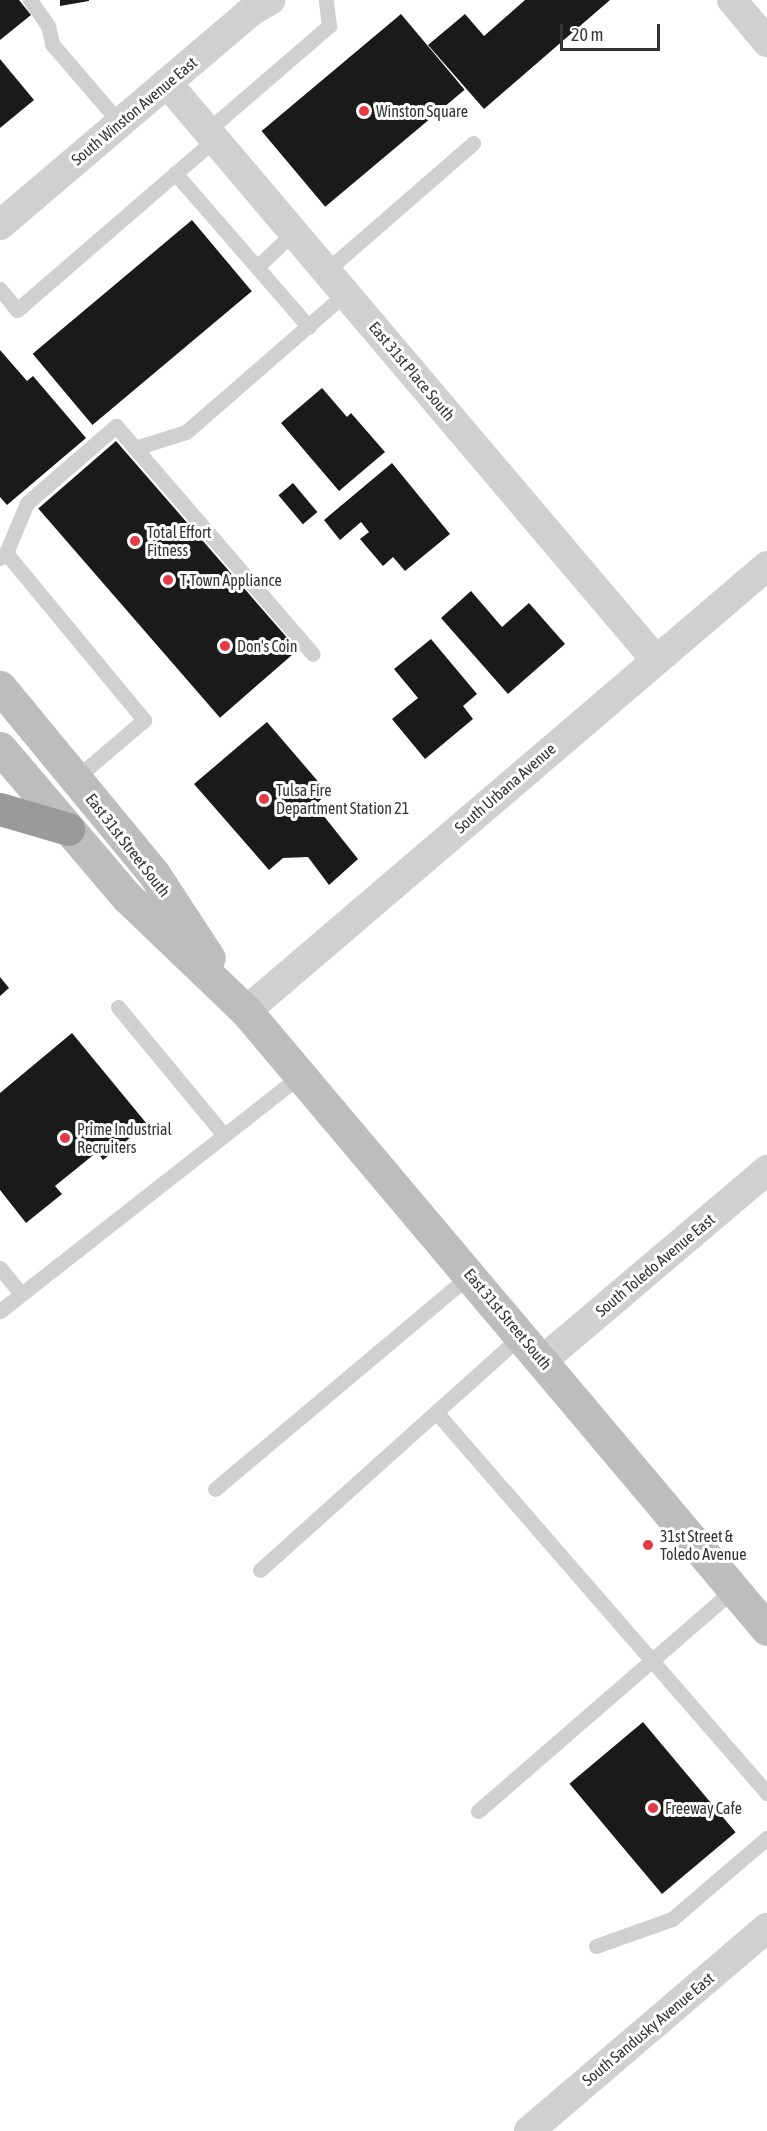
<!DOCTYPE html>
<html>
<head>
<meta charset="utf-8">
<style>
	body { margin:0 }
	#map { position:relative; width:767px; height:2131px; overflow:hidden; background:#fff; font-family:"Asap Condensed",sans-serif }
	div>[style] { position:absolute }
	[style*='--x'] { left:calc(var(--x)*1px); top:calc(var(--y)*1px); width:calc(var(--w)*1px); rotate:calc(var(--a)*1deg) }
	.building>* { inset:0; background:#1a1a1a; transform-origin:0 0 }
	.lane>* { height:15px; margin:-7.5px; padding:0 7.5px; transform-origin:7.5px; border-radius:7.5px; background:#d0d0d0 }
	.street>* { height:30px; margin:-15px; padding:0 15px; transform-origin:15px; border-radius:15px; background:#d0d0d0 }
	.secondary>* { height:33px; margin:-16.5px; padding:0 16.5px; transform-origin:16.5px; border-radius:16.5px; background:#bdbdbd }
	.highway>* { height:33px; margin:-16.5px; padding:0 16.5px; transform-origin:16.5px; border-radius:16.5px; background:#9a9a9a }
	.dots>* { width:16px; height:16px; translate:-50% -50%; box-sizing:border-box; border:3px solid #fff; border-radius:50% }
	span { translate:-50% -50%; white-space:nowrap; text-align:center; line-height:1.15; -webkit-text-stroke:6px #fff; paint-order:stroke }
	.street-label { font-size:16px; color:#333 }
	.poi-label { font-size:16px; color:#333 }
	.left { translate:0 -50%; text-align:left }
	.scale { position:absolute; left:560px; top:24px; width:100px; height:27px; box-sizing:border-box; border:3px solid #333; border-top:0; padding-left:8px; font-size:18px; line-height:21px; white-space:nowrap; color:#333; -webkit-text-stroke:4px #fff; paint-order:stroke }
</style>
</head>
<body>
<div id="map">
	<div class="building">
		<i style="clip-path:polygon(0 0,19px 0,31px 15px,0 40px)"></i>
		<i style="clip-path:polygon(60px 0,89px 0,89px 1px,60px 6px)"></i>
		<i style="clip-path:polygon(525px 0,610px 0,484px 109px,428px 45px,465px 14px,484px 36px)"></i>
		<i style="left:401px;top:14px;width:99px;height:182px;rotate:50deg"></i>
		<i style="clip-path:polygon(0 59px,34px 100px,0 128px)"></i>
		<i style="left:192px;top:220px;width:93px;height:208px;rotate:50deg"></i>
		<i style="clip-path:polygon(0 350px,27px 381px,33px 376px,86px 438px,7px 505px,0 497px)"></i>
		<i style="clip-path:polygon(322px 388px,347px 417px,351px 413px,385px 452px,339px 491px,281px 423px)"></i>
		<i style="left:116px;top:441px;width:277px;height:103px;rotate:49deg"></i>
		<i style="clip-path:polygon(392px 463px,450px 534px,405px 571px,393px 557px,383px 566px,360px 539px,369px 532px,361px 522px,340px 540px,324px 520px)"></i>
		<i style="left:293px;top:483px;width:38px;height:19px;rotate:50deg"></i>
		<i style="clip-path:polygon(471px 591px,502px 627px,529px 603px,565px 644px,508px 694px,441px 618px)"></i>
		<i style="clip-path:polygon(431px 639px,477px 694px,463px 706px,473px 719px,425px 759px,392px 719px,418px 698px,394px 669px)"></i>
		<i style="clip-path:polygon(267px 722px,328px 793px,315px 805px,358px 859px,329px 885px,308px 857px,283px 858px,269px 870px,194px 784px)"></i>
		<i style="clip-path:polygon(0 977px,9px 988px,0 996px)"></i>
		<i style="clip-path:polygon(72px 1033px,147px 1124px,103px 1160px,97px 1152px,55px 1186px,62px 1194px,26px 1223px,0 1190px,0 1093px)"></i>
		<i style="left:643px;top:1722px;width:144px;height:96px;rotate:50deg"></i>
	</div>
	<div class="lane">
		<i style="--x:30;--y:0;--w:32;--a:55"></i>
		<i style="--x:48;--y:26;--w:18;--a:77"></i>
		<i style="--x:52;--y:44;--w:104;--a:49.3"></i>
		<i style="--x:208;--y:130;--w:160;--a:-40.7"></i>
		<i style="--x:329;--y:26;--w:26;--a:-97"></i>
		<i style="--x:175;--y:173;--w:204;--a:49"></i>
		<i style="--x:257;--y:267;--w:51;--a:-43.4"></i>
		<i style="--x:326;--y:271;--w:195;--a:-41"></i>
		<i style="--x:0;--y:289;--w:27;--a:51"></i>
		<i style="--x:17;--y:310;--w:262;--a:-40.8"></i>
		<i style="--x:135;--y:448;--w:53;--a:-17.4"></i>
		<i style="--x:186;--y:432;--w:212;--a:-41"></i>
		<i style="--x:6;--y:553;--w:54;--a:-67.2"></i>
		<i style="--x:27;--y:503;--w:118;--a:-40.9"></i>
		<i style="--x:116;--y:426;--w:301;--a:49.2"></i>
		<i style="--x:0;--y:558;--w:8;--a:-40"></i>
		<i style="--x:6;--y:553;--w:217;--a:50.4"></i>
		<i style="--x:144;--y:720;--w:91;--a:139.5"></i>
		<i style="--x:118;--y:1007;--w:166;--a:50.4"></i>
		<i style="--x:0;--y:1268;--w:33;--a:51"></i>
		<i style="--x:0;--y:1311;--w:382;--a:-38.1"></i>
		<i style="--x:436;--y:1412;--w:505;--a:49.02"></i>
		<i style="--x:215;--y:1489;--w:334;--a:-40"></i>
		<i style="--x:260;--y:1570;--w:352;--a:-41.9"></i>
		<i style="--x:478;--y:1811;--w:339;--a:-40.9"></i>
		<i style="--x:596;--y:1946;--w:81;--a:-19.6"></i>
		<i style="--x:672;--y:1919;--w:125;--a:-40.5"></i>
	</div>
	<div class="street">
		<i style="--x:732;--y:0;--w:55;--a:50.2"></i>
		<i style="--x:167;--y:83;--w:755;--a:49.73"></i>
		<i style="--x:0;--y:225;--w:332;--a:-40.4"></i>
		<i style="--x:253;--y:10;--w:20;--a:-30"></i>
		<i style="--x:246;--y:1011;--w:685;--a:-40.5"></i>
		<i style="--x:543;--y:1360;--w:294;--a:-40.3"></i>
		<i style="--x:529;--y:2131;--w:313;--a:-40.5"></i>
	</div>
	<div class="secondary">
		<i style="--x:0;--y:687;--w:242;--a:50.5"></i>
		<i style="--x:154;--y:874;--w:100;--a:56.8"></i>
		<i style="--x:0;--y:748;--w:196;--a:49.6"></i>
		<i style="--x:127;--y:897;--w:165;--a:43.8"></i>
		<i style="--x:246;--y:1011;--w:808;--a:49.87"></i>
	</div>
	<div class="highway">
		<i style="--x:0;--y:809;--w:71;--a:16.4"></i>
	</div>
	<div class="dots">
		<i style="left:364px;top:111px;background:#e63946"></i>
		<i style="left:135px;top:541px;background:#e63946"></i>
		<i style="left:168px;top:580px;background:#e63946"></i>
		<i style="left:225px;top:646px;background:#e63946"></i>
		<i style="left:264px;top:799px;background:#e63946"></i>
		<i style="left:65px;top:1138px;background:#e63946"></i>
		<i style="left:648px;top:1545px;background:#e63946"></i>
		<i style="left:653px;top:1808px;background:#e63946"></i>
	</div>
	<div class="street-label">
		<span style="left:134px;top:111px;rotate:-40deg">South Winston Avenue East</span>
		<span style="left:412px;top:371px;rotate:50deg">East 31st Place South</span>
		<span style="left:505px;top:788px;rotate:-41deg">South Urbana Avenue</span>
		<span style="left:128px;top:845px;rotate:52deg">East 31st Street South</span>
		<span style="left:655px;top:1265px;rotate:-40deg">South Toledo Avenue East</span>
		<span style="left:508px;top:1319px;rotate:50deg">East 31st Street South</span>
		<span style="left:648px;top:2029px;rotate:-40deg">South Sandusky Avenue East</span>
	</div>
	<div class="poi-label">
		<span class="left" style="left:376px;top:111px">Winston Square</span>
		<span class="left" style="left:147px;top:541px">Total Effort<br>Fitness</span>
		<span class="left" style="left:180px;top:580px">T-Town Appliance</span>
		<span class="left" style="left:237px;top:646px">Don's Coin</span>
		<span class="left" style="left:276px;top:799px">Tulsa Fire<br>Department Station 21</span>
		<span class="left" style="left:77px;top:1138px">Prime Industrial<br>Recruiters</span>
		<span class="left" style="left:660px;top:1545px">31st Street &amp;<br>Toledo Avenue</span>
		<span class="left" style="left:665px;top:1808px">Freeway Cafe</span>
	</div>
	<div class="scale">20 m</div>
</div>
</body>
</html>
